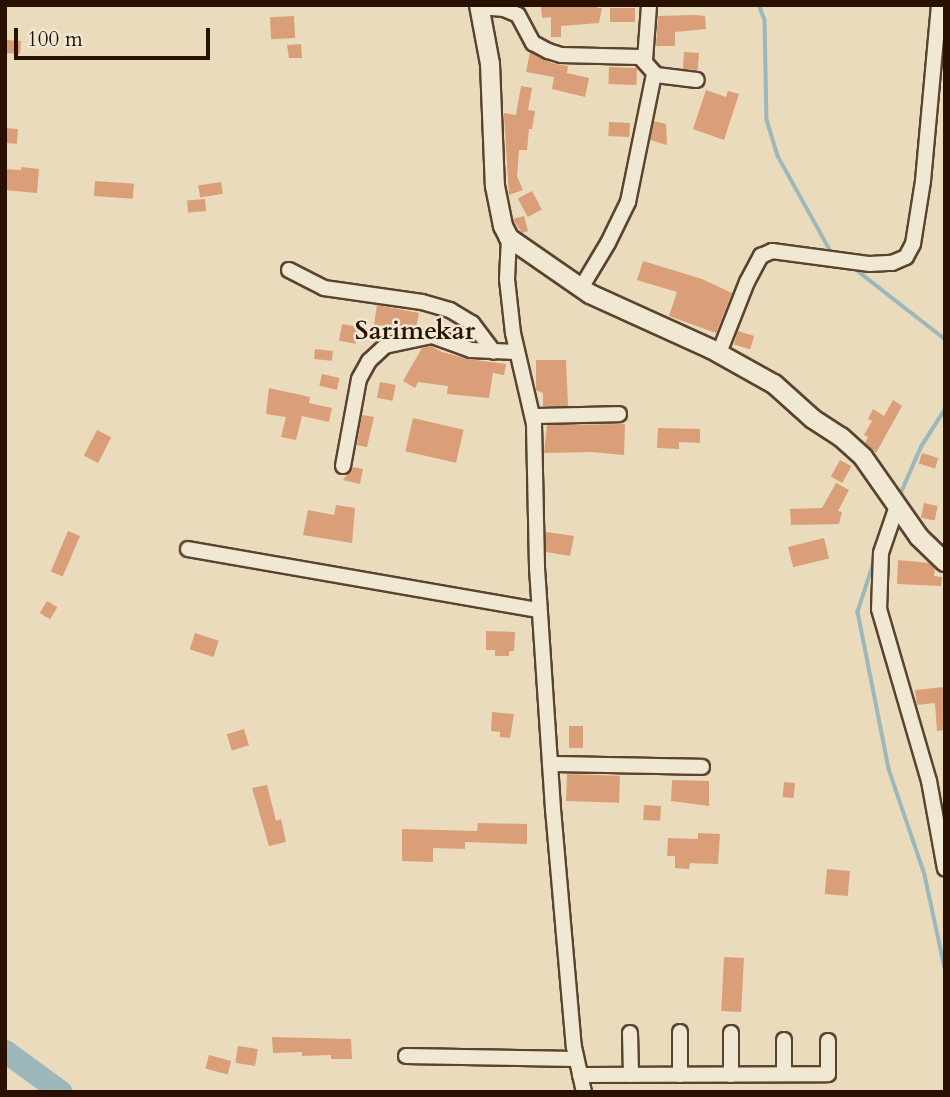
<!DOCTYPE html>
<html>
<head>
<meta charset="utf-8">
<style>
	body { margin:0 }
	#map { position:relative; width:950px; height:1097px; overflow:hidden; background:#e9dbbb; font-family:Cardo,serif }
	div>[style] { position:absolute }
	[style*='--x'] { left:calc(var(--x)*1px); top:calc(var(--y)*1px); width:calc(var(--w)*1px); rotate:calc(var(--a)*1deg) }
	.stream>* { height:3.5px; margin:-1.75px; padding:0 1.75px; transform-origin:1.75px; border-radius:1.75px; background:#9db8bc }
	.river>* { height:23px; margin:-11.5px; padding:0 11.5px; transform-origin:11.5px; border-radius:11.5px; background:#9db8bc }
	.building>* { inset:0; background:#da9e79; transform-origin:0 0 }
	.roads { filter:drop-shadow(2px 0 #5a432f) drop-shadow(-2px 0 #5a432f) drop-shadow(0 2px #5a432f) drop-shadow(0 -2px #5a432f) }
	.minor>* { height:14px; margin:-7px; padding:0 7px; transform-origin:7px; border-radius:7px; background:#f1e8d3 }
	.tertiary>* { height:18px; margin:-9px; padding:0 9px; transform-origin:9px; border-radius:9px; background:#f1e8d3 }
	span { translate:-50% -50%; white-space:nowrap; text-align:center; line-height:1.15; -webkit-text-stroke:5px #f1e8d3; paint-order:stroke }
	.quarter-label { font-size:26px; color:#2a1000; font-weight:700 }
	.frame { position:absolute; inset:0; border:7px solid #2a1000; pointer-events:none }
	.scale { position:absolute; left:14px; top:28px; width:196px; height:32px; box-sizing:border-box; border:4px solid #2a1000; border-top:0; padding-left:9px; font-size:21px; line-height:24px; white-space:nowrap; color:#2a1000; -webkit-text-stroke:5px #f1e8d3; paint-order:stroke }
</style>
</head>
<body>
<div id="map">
	<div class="stream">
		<i style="--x:759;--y:5;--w:16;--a:68"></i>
		<i style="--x:765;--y:20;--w:100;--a:88.9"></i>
		<i style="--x:767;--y:120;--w:38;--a:73"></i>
		<i style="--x:778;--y:156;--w:107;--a:61"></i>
		<i style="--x:859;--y:272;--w:109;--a:37.9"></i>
		<i style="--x:899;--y:497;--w:55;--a:-66.3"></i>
		<i style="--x:921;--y:447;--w:45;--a:-57.7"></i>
		<i style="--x:875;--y:560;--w:55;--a:108.1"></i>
		<i style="--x:858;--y:612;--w:160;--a:78.8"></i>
		<i style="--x:889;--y:769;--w:112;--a:71.2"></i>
		<i style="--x:925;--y:875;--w:95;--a:77.9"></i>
	</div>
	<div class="river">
		<i style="--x:5;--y:1051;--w:69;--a:36.2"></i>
	</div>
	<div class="building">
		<i style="clip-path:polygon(541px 5px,597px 5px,597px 8px,602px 8px,599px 23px,561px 26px,561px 37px,551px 37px,551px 17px,542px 18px)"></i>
		<i style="left:635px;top:8px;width:14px;height:25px;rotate:90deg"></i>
		<i style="clip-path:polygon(696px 15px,705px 16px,706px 29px,675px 32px,675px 46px,656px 46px,658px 16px)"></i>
		<i style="left:294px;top:16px;width:22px;height:24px;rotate:87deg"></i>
		<i style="left:7px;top:40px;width:14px;height:13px;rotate:4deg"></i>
		<i style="clip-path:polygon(301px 44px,302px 58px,289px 58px,287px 45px)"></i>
		<i style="clip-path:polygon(530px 52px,551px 63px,568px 66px,567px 73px,589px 78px,585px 97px,552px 89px,554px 77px,526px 72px)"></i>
		<i style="left:684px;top:52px;width:15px;height:17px;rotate:4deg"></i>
		<i style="left:609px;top:67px;width:28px;height:17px;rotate:2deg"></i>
		<i style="clip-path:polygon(521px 86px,532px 88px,528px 110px,535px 111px,532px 129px,529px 129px,527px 150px,519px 150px,517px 176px,523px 190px,509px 195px,504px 116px,504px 113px,516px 115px)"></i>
		<i style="clip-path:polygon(706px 90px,726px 97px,728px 91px,739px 94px,724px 140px,693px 129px)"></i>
		<i style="clip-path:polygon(654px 121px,666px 124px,667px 145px,650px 140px)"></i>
		<i style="left:609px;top:122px;width:21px;height:14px;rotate:3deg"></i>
		<i style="left:5px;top:128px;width:13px;height:15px;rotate:4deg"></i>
		<i style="clip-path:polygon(21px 167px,39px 169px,37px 193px,5px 190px,5px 169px,21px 170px)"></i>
		<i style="left:95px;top:181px;width:39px;height:15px;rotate:4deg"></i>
		<i style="left:221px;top:182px;width:12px;height:23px;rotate:81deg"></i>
		<i style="left:532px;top:191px;width:21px;height:16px;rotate:62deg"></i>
		<i style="left:205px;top:199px;width:12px;height:18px;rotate:85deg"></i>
		<i style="clip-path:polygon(524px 216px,528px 231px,522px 233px,513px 219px)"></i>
		<i style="clip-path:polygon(643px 261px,702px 279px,732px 293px,716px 333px,669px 316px,677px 292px,637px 280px)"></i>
		<i style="clip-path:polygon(377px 305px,419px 313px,416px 329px,374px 325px)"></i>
		<i style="left:342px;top:324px;width:17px;height:17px;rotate:10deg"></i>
		<i style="left:738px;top:331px;width:17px;height:14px;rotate:17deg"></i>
		<i style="clip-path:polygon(431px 346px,442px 352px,468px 359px,506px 364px,504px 375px,493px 373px,489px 398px,447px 394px,448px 386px,418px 382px,415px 388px,403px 381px,422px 348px)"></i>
		<i style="left:315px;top:349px;width:18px;height:10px;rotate:6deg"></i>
		<i style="clip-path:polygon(536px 360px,566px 360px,568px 406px,543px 406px,543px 393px,536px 390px)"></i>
		<i style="left:322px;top:374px;width:18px;height:12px;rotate:13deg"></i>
		<i style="left:380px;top:382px;width:16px;height:16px;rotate:11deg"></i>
		<i style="clip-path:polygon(269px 388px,310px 397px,309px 403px,332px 408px,329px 422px,302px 416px,296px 440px,281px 437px,286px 417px,266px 414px)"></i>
		<i style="clip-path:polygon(893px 400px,902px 406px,876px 453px,865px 443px,868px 437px,864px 435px,872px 421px,868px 419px,873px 409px,884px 416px)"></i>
		<i style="clip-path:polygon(362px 415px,374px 417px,367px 447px,357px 445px)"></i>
		<i style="left:413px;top:418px;width:52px;height:34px;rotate:13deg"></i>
		<i style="clip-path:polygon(625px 424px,624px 455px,592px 452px,544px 453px,547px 425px)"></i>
		<i style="clip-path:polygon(658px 428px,700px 429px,700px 443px,679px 442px,679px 449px,657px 448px)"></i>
		<i style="left:97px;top:430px;width:16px;height:29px;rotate:27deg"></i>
		<i style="left:922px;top:453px;width:17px;height:11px;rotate:17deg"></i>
		<i style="left:840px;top:460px;width:13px;height:19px;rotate:29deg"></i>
		<i style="clip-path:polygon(353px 467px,363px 469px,360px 484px,343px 480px)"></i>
		<i style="clip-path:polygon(836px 483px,849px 490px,838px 511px,842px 512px,839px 524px,791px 525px,790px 509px,822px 508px)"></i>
		<i style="left:924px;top:503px;width:14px;height:15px;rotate:12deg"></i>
		<i style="clip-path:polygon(336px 505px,355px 508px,352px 543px,303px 535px,308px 510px,334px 515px)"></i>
		<i style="left:68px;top:531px;width:13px;height:44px;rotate:23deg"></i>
		<i style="clip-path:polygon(546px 532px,574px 536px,570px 556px,546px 552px)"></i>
		<i style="left:824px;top:538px;width:21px;height:37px;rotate:76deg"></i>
		<i style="clip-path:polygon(898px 560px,929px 563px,935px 568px,934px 576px,942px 577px,941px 586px,897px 584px)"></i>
		<i style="left:47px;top:601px;width:12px;height:14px;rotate:31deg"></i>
		<i style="clip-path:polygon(486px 631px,515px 632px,514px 651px,509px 651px,509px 656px,495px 656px,495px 650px,486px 650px)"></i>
		<i style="left:195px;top:633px;width:25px;height:17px;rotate:18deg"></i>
		<i style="clip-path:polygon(945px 687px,945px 730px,937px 731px,935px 703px,917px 705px,915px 690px)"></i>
		<i style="clip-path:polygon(492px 712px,514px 714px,510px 738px,500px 737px,500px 732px,491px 731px)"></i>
		<i style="left:569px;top:726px;width:14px;height:22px"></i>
		<i style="left:244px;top:729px;width:17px;height:18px;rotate:73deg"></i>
		<i style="left:567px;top:774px;width:53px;height:27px;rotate:2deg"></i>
		<i style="clip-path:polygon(672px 780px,709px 781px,709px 806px,671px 801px)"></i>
		<i style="left:784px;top:782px;width:11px;height:15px;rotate:5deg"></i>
		<i style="clip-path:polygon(267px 785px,276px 821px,281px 819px,286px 842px,269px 846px,252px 788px)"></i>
		<i style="left:644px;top:805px;width:17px;height:15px;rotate:3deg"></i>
		<i style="clip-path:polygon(478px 823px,527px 824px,527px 844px,465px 842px,465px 849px,433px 848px,433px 862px,402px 861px,402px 829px,477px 831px)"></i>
		<i style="clip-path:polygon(698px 833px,720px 834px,718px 864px,690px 863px,689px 869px,675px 868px,675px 856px,667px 856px,668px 838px,698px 839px)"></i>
		<i style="left:827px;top:869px;width:23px;height:25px;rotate:5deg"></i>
		<i style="left:724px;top:957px;width:20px;height:54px;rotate:3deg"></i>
		<i style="clip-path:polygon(272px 1037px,351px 1039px,352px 1059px,331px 1059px,331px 1055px,302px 1056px,302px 1052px,273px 1053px)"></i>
		<i style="left:238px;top:1046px;width:20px;height:17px;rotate:9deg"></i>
		<i style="left:209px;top:1055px;width:23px;height:14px;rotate:15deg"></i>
	</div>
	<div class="roads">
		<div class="minor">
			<i style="--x:480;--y:7;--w:24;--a:5"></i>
			<i style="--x:504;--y:9;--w:15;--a:23"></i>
			<i style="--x:518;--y:15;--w:32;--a:62"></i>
			<i style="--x:533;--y:43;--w:17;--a:28"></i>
			<i style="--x:548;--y:51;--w:14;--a:17"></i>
			<i style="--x:561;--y:55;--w:79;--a:1.5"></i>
			<i style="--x:640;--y:57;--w:24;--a:48"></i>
			<i style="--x:656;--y:75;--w:41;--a:7"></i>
			<i style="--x:645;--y:60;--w:55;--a:-85.8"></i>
			<i style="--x:509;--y:238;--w:41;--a:92.8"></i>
			<i style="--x:507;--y:279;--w:54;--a:83.7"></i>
			<i style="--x:513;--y:333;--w:93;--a:77"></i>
			<i style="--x:534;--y:424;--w:144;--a:88.8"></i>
			<i style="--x:537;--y:568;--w:242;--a:86.2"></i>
			<i style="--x:553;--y:809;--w:239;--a:85"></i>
			<i style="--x:574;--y:1047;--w:46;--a:77.5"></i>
			<i style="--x:289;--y:270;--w:39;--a:27"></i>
			<i style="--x:324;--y:288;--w:99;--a:8.1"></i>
			<i style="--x:422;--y:302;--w:29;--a:16"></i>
			<i style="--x:450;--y:310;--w:26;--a:31"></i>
			<i style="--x:472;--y:323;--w:36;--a:53"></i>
			<i style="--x:581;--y:288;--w:52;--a:-59"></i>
			<i style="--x:608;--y:243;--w:46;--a:-64"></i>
			<i style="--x:628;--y:202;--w:131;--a:-78.5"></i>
			<i style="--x:719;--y:353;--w:76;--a:-68.5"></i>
			<i style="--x:747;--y:282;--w:30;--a:-62"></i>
			<i style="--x:761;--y:256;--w:12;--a:-24"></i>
			<i style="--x:772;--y:251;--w:99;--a:7.6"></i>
			<i style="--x:870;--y:264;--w:22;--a:-3"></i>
			<i style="--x:892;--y:263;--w:15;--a:-23"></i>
			<i style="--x:906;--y:257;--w:15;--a:-62"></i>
			<i style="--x:913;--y:244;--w:64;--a:-81"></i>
			<i style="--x:923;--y:181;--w:177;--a:-84.8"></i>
			<i style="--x:533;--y:416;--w:86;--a:-1.3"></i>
			<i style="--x:343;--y:466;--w:88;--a:-79.6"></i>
			<i style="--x:359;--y:379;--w:21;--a:-61"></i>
			<i style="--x:369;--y:361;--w:22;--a:-43"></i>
			<i style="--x:385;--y:346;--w:48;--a:-12"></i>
			<i style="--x:432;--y:336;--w:41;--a:19.7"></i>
			<i style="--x:471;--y:350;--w:45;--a:2.5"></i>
			<i style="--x:897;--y:506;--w:50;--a:108.8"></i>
			<i style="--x:881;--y:553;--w:56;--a:92"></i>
			<i style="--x:879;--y:609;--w:179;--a:73.8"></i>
			<i style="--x:929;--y:781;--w:89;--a:79.7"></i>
			<i style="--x:188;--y:549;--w:356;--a:9.9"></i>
			<i style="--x:550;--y:764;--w:152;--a:1.1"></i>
			<i style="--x:680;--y:1032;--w:43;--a:90"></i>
			<i style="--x:630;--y:1033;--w:42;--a:88.6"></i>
			<i style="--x:731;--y:1033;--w:42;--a:90"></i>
			<i style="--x:784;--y:1040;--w:34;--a:90"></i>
			<i style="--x:406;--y:1056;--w:170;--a:1"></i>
			<i style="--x:580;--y:1075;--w:248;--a:-0.2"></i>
			<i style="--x:828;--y:1074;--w:33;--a:-90"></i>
		</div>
		<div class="tertiary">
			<i style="--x:479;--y:5;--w:60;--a:79.4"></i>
			<i style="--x:490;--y:64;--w:122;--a:87.7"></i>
			<i style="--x:495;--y:186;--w:41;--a:78.7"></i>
			<i style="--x:503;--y:226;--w:13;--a:63"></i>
			<i style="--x:509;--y:238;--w:98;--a:34.7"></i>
			<i style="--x:590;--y:294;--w:133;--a:24.4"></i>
			<i style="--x:711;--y:349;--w:72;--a:29.1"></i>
			<i style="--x:774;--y:384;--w:52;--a:41.9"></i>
			<i style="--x:813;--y:419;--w:33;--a:33"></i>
			<i style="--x:841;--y:437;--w:30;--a:42"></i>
			<i style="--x:863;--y:457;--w:98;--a:55"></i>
			<i style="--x:919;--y:537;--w:36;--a:44"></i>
		</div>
	</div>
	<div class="quarter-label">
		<span style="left:415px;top:331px">Sarimekar</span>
	</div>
	<div class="frame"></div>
	<div class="scale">100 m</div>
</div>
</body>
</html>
